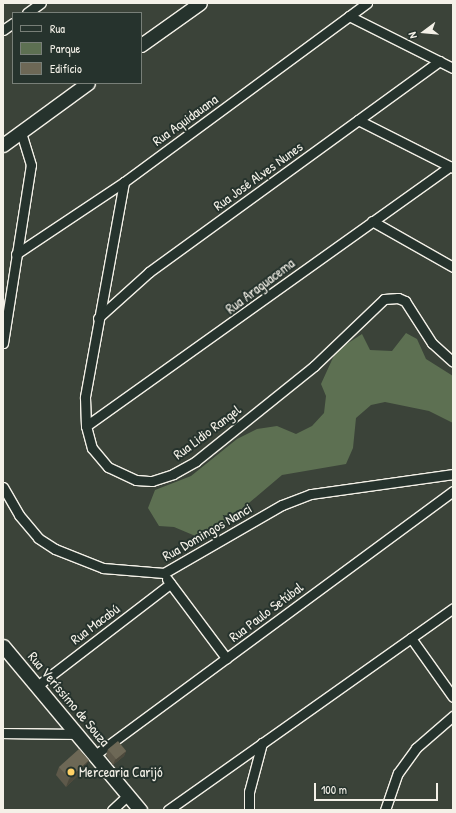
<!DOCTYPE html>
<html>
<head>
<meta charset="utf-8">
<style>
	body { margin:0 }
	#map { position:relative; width:456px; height:813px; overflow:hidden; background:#3b4339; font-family:"Patrick Hand",sans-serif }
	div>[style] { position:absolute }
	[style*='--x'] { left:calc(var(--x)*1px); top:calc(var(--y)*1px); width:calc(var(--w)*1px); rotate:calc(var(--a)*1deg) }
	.green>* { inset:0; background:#5d7052 }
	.roads { filter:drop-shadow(1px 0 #f4f1e8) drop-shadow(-1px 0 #f4f1e8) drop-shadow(0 1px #f4f1e8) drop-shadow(0 -1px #f4f1e8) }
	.street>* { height:9px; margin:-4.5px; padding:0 4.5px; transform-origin:4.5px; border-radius:4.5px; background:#26332d }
	.secondary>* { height:13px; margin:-6.5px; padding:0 6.5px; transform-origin:6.5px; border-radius:6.5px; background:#26332d }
	.wall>* { inset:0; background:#5e594a }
	.shaded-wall>* { inset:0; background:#4c493c }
	.building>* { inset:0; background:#6d6856; transform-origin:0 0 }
	.dots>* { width:11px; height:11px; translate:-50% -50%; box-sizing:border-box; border:2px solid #26332d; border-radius:50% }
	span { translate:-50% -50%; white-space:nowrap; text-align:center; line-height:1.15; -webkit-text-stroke:4px #26332d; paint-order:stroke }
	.street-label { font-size:14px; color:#f4f1e8 }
	.poi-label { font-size:14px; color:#f4f1e8 }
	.left { translate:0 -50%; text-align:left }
	.frame { position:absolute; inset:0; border:4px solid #f4f1e8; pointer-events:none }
	.legend { position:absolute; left:12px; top:12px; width:130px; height:72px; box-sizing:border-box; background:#26332d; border:1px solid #787f78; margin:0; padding:5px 7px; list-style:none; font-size:12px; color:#f4f1e8 }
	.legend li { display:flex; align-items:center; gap:8px; height:20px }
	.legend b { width:20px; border:1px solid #787f78 }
	.north { position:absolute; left:404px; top:12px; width:40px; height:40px; -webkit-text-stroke:3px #26332d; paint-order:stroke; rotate:254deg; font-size:11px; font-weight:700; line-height:16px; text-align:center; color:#f4f1e8 }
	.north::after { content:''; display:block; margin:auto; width:14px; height:18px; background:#f4f1e8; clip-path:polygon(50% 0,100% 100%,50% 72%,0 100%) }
	.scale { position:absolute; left:314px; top:783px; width:124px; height:18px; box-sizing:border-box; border:2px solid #f4f1e8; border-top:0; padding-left:5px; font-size:12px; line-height:14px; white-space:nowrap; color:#f4f1e8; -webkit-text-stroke:3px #26332d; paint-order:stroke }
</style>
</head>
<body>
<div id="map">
	<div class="green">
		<i style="clip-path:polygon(406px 333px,417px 339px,426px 359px,453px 376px,453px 423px,429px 411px,385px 402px,371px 405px,356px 418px,353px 448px,346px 464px,282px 475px,205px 540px,174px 527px,159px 526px,148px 508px,155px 490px,191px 476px,237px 439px,257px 429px,277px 426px,296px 434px,312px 426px,324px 413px,326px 396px,321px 384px,336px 351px,362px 334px,370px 350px,392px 351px)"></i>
	</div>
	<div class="roads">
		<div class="street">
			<i style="--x:27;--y:13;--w:17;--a:-36"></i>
			<i style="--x:349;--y:16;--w:116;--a:26.6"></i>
			<i style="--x:3;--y:30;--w:12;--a:-35"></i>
			<i style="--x:358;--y:120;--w:106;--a:26.8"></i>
			<i style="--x:124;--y:182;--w:219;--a:100.3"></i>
			<i style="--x:85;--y:397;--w:29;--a:88"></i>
			<i style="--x:86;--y:426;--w:23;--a:75"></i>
			<i style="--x:92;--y:448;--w:25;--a:50"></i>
			<i style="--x:108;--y:467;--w:31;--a:25"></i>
			<i style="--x:136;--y:480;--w:16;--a:4"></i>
			<i style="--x:152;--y:481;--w:22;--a:-18"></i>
			<i style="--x:173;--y:474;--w:26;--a:-29"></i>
			<i style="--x:196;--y:461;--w:151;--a:-38.8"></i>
			<i style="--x:314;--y:366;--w:97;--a:-43.7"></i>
			<i style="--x:384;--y:299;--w:14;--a:-4"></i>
			<i style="--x:398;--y:298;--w:8;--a:23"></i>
			<i style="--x:405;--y:301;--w:50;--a:57.3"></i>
			<i style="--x:432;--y:343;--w:28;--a:42"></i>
			<i style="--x:372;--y:221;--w:93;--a:29.6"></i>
			<i style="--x:16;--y:254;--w:130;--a:-33.7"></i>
			<i style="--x:124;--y:182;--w:302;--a:-36.4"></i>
			<i style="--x:98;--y:318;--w:69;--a:-42"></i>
			<i style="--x:149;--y:272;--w:359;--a:-36"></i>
			<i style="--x:3;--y:343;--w:180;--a:-81.1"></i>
			<i style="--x:31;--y:165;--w:34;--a:-107"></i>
			<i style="--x:86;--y:426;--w:447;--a:-35.5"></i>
			<i style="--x:3;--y:487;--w:32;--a:60"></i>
			<i style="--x:19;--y:515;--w:30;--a:50"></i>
			<i style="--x:38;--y:538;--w:20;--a:33"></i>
			<i style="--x:55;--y:549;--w:52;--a:21.6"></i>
			<i style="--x:103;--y:568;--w:61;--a:4.7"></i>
			<i style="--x:164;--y:573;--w:136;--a:-30"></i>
			<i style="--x:282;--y:505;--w:31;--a:-21"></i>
			<i style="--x:311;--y:494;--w:143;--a:-8"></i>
			<i style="--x:167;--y:579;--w:99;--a:53.2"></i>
			<i style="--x:411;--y:638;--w:72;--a:54.6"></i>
			<i style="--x:37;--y:686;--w:168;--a:-37.5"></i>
			<i style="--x:3;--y:733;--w:73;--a:0.8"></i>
			<i style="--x:95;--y:755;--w:445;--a:-36.4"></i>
			<i style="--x:112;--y:810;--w:22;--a:-43"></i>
			<i style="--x:168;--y:810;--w:349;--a:-35.3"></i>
			<i style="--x:249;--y:810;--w:18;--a:-90"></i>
			<i style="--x:249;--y:792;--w:51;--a:-75.1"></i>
			<i style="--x:385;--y:810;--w:39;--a:-71"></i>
			<i style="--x:398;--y:773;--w:31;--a:-54"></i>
			<i style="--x:416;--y:748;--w:49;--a:-40.9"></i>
		</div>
		<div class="secondary">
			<i style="--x:141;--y:45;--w:72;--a:-35.4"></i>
			<i style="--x:3;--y:145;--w:105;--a:-36.1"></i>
			<i style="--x:3;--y:646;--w:214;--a:50.1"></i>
		</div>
	</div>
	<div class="wall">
		<i style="clip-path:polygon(108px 749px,126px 751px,124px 756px,113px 765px,106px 755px)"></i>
		<i style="clip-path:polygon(59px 767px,86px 768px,66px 787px,56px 775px)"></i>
	</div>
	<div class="shaded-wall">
		<i style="clip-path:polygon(126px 751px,124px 756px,113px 765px,115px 760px)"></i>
		<i style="clip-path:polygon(89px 760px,86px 768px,66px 787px,69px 779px)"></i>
	</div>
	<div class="building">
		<i style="left:118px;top:741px;width:13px;height:13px;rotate:51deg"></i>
		<i style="left:79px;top:749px;width:15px;height:27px;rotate:48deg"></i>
	</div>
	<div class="dots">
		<i style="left:71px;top:772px;background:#ffd166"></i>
	</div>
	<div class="street-label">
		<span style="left:185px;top:120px;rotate:-36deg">Rua Aquidauana</span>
		<span style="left:258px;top:176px;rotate:-36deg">Rua José Alves Nunes</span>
		<span style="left:260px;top:286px;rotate:-37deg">Rua Araguacema</span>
		<span style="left:207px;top:432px;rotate:-37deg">Rua Lidio Rangel</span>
		<span style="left:207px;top:532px;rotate:-30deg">Rua Domingos Nanci</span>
		<span style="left:266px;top:612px;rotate:-37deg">Rua Paulo Setúbal</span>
		<span style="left:95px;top:624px;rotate:-37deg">Rua Macabú</span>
		<span style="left:69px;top:699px;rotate:50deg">Rua Veríssimo de Souza</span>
	</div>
	<div class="poi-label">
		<span class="left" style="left:79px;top:772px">Mercearia Carijó</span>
	</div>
	<div class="frame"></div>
	<ul class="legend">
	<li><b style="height:5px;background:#26332d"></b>Rua</li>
	<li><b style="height:11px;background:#5d7052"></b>Parque</li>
	<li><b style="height:11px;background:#6d6856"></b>Edifício</li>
	</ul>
	<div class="north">N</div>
	<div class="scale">100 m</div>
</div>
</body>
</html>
